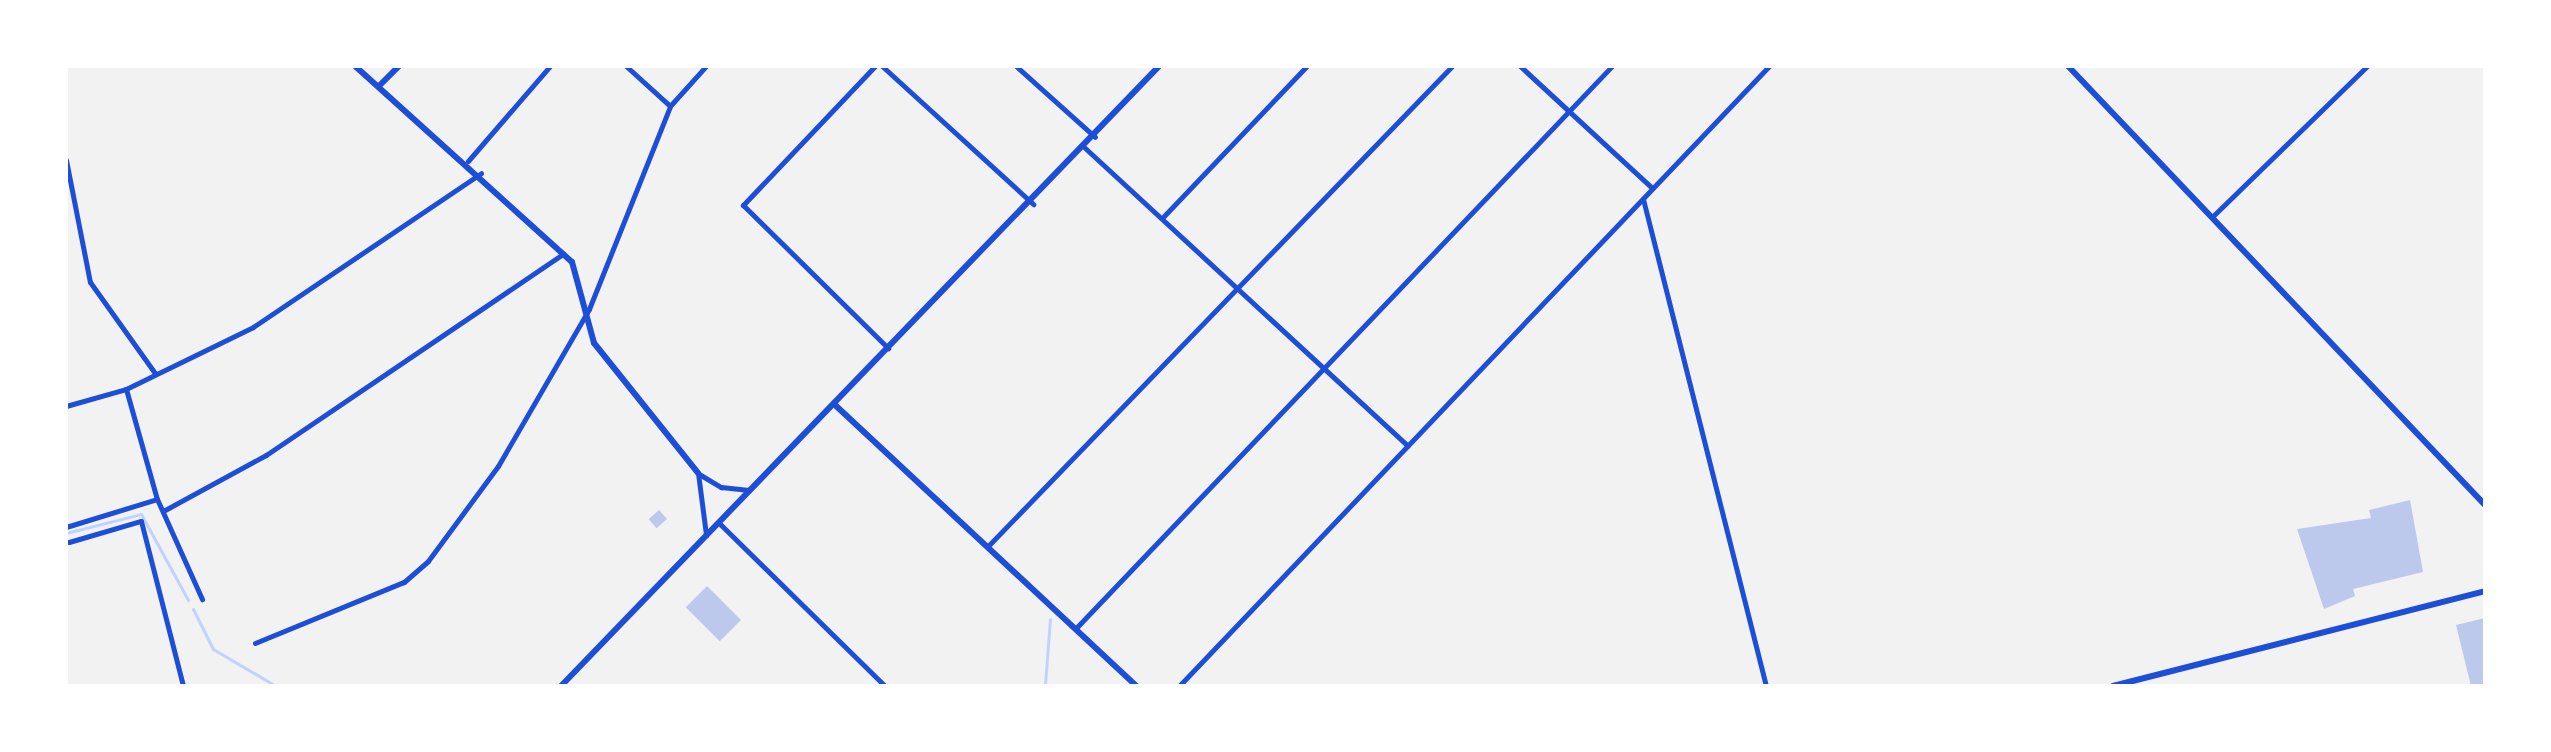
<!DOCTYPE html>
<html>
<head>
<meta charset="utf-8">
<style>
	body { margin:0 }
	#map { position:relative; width:2551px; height:752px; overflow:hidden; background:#f2f2f2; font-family:"Fira Sans Condensed",sans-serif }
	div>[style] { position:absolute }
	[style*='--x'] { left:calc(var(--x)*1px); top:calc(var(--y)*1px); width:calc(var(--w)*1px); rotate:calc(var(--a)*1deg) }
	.stream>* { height:3px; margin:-1.5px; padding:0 1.5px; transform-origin:1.5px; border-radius:1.5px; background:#bfd3fe }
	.building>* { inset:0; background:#bdc9ec; transform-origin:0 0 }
	.minor>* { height:5px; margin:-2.5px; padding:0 2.5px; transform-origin:2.5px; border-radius:2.5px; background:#1d4ed8 }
	.tertiary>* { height:6px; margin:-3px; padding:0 3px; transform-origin:3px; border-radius:3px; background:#1d4ed8 }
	span { translate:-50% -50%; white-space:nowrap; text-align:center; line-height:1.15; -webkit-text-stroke:8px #fff; paint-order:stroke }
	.frame { position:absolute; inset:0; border:68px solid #fff; pointer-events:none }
</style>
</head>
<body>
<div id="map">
	<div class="stream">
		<i style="--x:66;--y:533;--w:77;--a:-14.2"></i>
		<i style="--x:141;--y:514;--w:98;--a:61.3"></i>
		<i style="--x:193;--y:609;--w:45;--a:63.4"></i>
		<i style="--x:213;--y:649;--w:73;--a:30.4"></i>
		<i style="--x:1045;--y:685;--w:66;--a:-85.7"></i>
		<i style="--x:1043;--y:686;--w:10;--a:0"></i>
	</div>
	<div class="building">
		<i style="clip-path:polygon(2410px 500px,2423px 572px,2353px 589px,2355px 596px,2324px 609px,2297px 529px,2371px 518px,2369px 510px)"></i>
		<i style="left:659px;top:510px;width:12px;height:14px;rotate:48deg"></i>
		<i style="left:707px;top:586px;width:48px;height:30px;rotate:45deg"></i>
		<i style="clip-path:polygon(2485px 618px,2485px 686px,2471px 686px,2456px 625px)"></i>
	</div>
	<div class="minor">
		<i style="--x:626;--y:66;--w:59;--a:42.3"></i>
		<i style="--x:875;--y:66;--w:192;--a:133.5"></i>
		<i style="--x:743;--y:205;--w:204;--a:44.6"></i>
		<i style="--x:882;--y:66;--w:205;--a:42.4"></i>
		<i style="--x:1016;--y:66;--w:106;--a:41.9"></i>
		<i style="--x:1520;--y:66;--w:180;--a:42.7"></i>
		<i style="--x:1085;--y:148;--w:439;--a:42.7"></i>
		<i style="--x:66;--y:160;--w:124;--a:78.9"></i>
		<i style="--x:90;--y:282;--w:112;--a:54.5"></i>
		<i style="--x:468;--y:161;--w:125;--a:-49.2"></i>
		<i style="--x:1643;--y:199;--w:502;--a:75.83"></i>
		<i style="--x:2214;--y:215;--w:214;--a:-44.2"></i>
		<i style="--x:1164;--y:216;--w:207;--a:-46.4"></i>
		<i style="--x:126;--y:389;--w:114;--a:74.3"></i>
		<i style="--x:157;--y:499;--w:110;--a:65.8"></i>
		<i style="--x:66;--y:406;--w:62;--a:-15.8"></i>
		<i style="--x:126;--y:389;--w:141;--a:-26"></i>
		<i style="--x:253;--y:327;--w:275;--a:-34"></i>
		<i style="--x:698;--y:473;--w:63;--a:82.6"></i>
		<i style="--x:699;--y:474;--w:26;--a:31"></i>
		<i style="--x:721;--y:487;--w:28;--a:6"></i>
		<i style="--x:165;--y:510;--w:115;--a:-28.6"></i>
		<i style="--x:266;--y:455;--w:359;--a:-34.1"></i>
		<i style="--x:719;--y:523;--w:233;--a:44.5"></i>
		<i style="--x:66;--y:527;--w:95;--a:-17.1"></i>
		<i style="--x:69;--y:542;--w:75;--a:-16.3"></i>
		<i style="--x:141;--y:521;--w:170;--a:75.7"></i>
		<i style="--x:989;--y:545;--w:666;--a:-45.97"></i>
		<i style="--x:1077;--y:627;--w:775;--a:-46.36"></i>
		<i style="--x:255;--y:643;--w:161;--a:-22.3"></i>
		<i style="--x:404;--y:582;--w:32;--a:-41"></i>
		<i style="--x:428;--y:561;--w:118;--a:-53.6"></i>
		<i style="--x:498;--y:466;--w:181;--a:-59.9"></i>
		<i style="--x:589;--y:309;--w:219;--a:-68.2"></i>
		<i style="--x:670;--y:106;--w:54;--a:-48"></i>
		<i style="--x:1179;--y:686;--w:856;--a:-46.42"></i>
	</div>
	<div class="tertiary">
		<i style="--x:355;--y:66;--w:292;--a:42.1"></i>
		<i style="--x:572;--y:262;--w:84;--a:74.8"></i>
		<i style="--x:594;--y:343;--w:166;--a:51.3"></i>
		<i style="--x:2068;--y:66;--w:605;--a:46.47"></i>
		<i style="--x:380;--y:85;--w:27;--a:-45"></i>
		<i style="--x:834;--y:404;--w:413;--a:43"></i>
		<i style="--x:561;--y:686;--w:861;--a:-46.03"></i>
		<i style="--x:2113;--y:686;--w:384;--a:-14.3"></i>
	</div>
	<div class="frame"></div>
</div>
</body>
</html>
